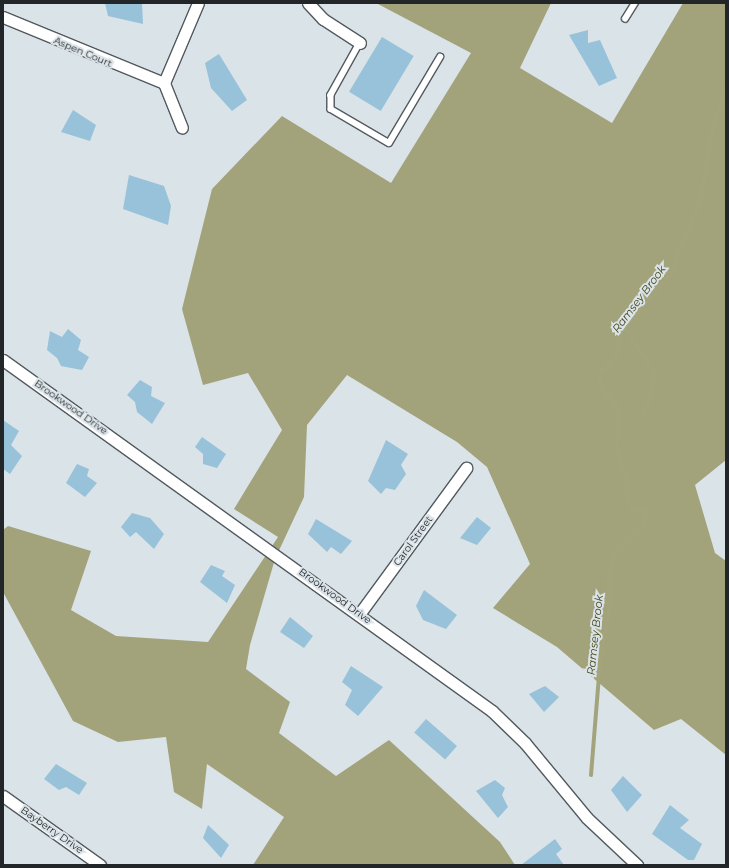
<!DOCTYPE html>
<html>
<head>
<meta charset="utf-8">
<style>
	body { margin:0 }
	#map { position:relative; width:729px; height:868px; overflow:hidden; background:#dae3e8; font-family:Montserrat,sans-serif }
	div>[style] { position:absolute }
	[style*='--x'] { left:calc(var(--x)*1px); top:calc(var(--y)*1px); width:calc(var(--w)*1px); rotate:calc(var(--a)*1deg) }
	.forest>* { inset:0; background:#a3a37b }
	.stream>* { height:4px; margin:-2px; padding:0 2px; transform-origin:2px; border-radius:2px; background:#a4a47c }
	.building>* { inset:0; background:#98c2da; transform-origin:0 0 }
	.roads { filter:drop-shadow(1px 0 #535a5f) drop-shadow(-1px 0 #535a5f) drop-shadow(0 1px #535a5f) drop-shadow(0 -1px #535a5f) }
	.service>* { height:5.5px; margin:-2.75px; padding:0 2.75px; transform-origin:2.75px; border-radius:2.75px; background:#fff }
	.minor>* { height:11px; margin:-5.5px; padding:0 5.5px; transform-origin:5.5px; border-radius:5.5px; background:#fff }
	span { translate:-50% -50%; white-space:nowrap; text-align:center; line-height:1.15; -webkit-text-stroke:4px #dae3e8; paint-order:stroke }
	.street-label { font-size:10px; color:#232628 }
	.water-label { font-size:11px; color:#464413; font-style:italic }
	.frame { position:absolute; inset:0; border:4px solid #232628; pointer-events:none }
</style>
</head>
<body>
<div id="map">
	<div class="forest">
		<i style="clip-path:polygon(376px 3px,551px 3px,520px 68px,612px 123px,683px 3px,726px 3px,726px 460px,695px 485px,715px 553px,726px 561px,726px 755px,681px 719px,654px 730px,557px 647px,493px 608px,530px 564px,487px 467px,457px 442px,347px 375px,307px 425px,304px 497px,275px 559px,250px 645px,246px 669px,290px 702px,279px 733px,336px 776px,389px 740px,500px 842px,515px 865px,253px 865px,284px 817px,207px 764px,202px 809px,174px 792px,166px 737px,118px 742px,73px 721px,3px 592px,3px 530px,8px 526px,91px 551px,71px 610px,116px 636px,208px 642px,278px 537px,234px 509px,282px 430px,248px 373px,203px 385px,182px 309px,212px 189px,282px 116px,391px 183px,471px 53px)"></i>
	</div>
	<div class="stream">
		<i style="--x:626;--y:330;--w:50;--a:56.3"></i>
		<i style="--x:654;--y:372;--w:22;--a:95"></i>
		<i style="--x:652;--y:394;--w:21;--a:113"></i>
		<i style="--x:591;--y:775;--w:111;--a:-85.4"></i>
		<i style="--x:600;--y:664;--w:55;--a:-80.5"></i>
		<i style="--x:609;--y:610;--w:40;--a:-90"></i>
		<i style="--x:609;--y:570;--w:16;--a:-68"></i>
		<i style="--x:615;--y:555;--w:39;--a:-44"></i>
		<i style="--x:643;--y:528;--w:17;--a:-80"></i>
		<i style="--x:646;--y:511;--w:14;--a:-172"></i>
		<i style="--x:632;--y:509;--w:12;--a:-114"></i>
		<i style="--x:627;--y:498;--w:15;--a:-90"></i>
		<i style="--x:627;--y:483;--w:40;--a:-106"></i>
		<i style="--x:616;--y:445;--w:17;--a:-80"></i>
		<i style="--x:619;--y:428;--w:23;--a:-95"></i>
		<i style="--x:617;--y:405;--w:23;--a:-135"></i>
		<i style="--x:601;--y:389;--w:15;--a:-98"></i>
		<i style="--x:599;--y:374;--w:26;--a:-47"></i>
		<i style="--x:617;--y:355;--w:19;--a:-84"></i>
		<i style="--x:619;--y:336;--w:82;--a:-50.5"></i>
		<i style="--x:671;--y:273;--w:81;--a:-68.2"></i>
		<i style="--x:701;--y:198;--w:60;--a:-81.3"></i>
		<i style="--x:710;--y:139;--w:55;--a:-73.2"></i>
	</div>
	<div class="building">
		<i style="clip-path:polygon(105px 3px,142px 3px,143px 24px,108px 16px)"></i>
		<i style="clip-path:polygon(588px 30px,588px 43px,600px 40px,617px 78px,599px 86px,569px 35px)"></i>
		<i style="left:382px;top:37px;width:37px;height:64px;rotate:31deg"></i>
		<i style="clip-path:polygon(219px 54px,247px 100px,232px 111px,211px 88px,205px 63px)"></i>
		<i style="clip-path:polygon(73px 110px,96px 125px,90px 141px,61px 132px)"></i>
		<i style="clip-path:polygon(129px 175px,164px 186px,171px 206px,168px 225px,123px 209px)"></i>
		<i style="clip-path:polygon(68px 329px,81px 340px,78px 350px,89px 357px,82px 370px,61px 366px,57px 358px,47px 350px,50px 331px,62px 337px)"></i>
		<i style="clip-path:polygon(140px 380px,152px 387px,151px 396px,165px 403px,152px 424px,137px 412px,135px 402px,127px 395px)"></i>
		<i style="clip-path:polygon(3px 420px,19px 431px,11px 445px,22px 456px,10px 474px,3px 469px)"></i>
		<i style="clip-path:polygon(202px 437px,226px 454px,217px 468px,203px 464px,203px 454px,195px 447px)"></i>
		<i style="clip-path:polygon(386px 440px,408px 454px,401px 465px,406px 474px,395px 490px,386px 488px,381px 494px,368px 481px)"></i>
		<i style="clip-path:polygon(77px 464px,89px 469px,87px 476px,97px 483px,85px 497px,66px 483px)"></i>
		<i style="clip-path:polygon(132px 513px,150px 518px,164px 534px,154px 549px,136px 532px,130px 537px,121px 527px)"></i>
		<i style="clip-path:polygon(477px 517px,491px 528px,477px 545px,460px 538px)"></i>
		<i style="clip-path:polygon(316px 519px,352px 541px,341px 554px,331px 547px,327px 552px,308px 534px)"></i>
		<i style="clip-path:polygon(211px 565px,225px 571px,222px 576px,235px 585px,227px 603px,200px 582px)"></i>
		<i style="clip-path:polygon(424px 590px,457px 615px,446px 629px,423px 620px,416px 606px)"></i>
		<i style="clip-path:polygon(290px 617px,313px 636px,304px 648px,280px 632px)"></i>
		<i style="clip-path:polygon(351px 666px,383px 687px,358px 716px,345px 705px,352px 690px,342px 682px)"></i>
		<i style="clip-path:polygon(545px 686px,559px 697px,544px 712px,529px 694px)"></i>
		<i style="left:426px;top:719px;width:41px;height:18px;rotate:41deg"></i>
		<i style="clip-path:polygon(56px 764px,87px 783px,79px 795px,66px 787px,59px 790px,44px 779px)"></i>
		<i style="clip-path:polygon(623px 776px,642px 795px,627px 812px,611px 790px)"></i>
		<i style="clip-path:polygon(495px 780px,505px 788px,502px 795px,508px 807px,498px 818px,476px 791px)"></i>
		<i style="clip-path:polygon(670px 805px,689px 820px,680px 828px,702px 844px,694px 860px,688px 860px,652px 834px)"></i>
		<i style="clip-path:polygon(208px 825px,229px 845px,221px 858px,203px 838px)"></i>
		<i style="clip-path:polygon(555px 839px,562px 849px,556px 854px,564px 865px,521px 865px)"></i>
	</div>
	<div class="roads">
		<div class="service">
			<i style="--x:625;--y:19;--w:19;--a:-58"></i>
			<i style="--x:360;--y:43;--w:60;--a:119.1"></i>
			<i style="--x:331;--y:95;--w:14;--a:90"></i>
			<i style="--x:331;--y:109;--w:67;--a:30.4"></i>
			<i style="--x:389;--y:143;--w:100;--a:-59.3"></i>
		</div>
		<div class="minor">
			<i style="--x:308;--y:3;--w:22;--a:47"></i>
			<i style="--x:323;--y:19;--w:44;--a:33"></i>
			<i style="--x:3;--y:17;--w:174;--a:22.3"></i>
			<i style="--x:164;--y:83;--w:48;--a:68.2"></i>
			<i style="--x:164;--y:83;--w:87;--a:-67"></i>
			<i style="--x:3;--y:360;--w:602;--a:35.67"></i>
			<i style="--x:492;--y:711;--w:46;--a:44.1"></i>
			<i style="--x:525;--y:743;--w:97;--a:50.4"></i>
			<i style="--x:587;--y:818;--w:69;--a:43.2"></i>
			<i style="--x:360;--y:613;--w:180;--a:-53.8"></i>
			<i style="--x:3;--y:796;--w:119;--a:35.4"></i>
		</div>
	</div>
	<div class="street-label">
		<span style="left:83px;top:52px;rotate:23deg">Aspen Court</span>
		<span style="left:71px;top:407px;rotate:35deg">Brookwood Drive</span>
		<span style="left:413px;top:541px;rotate:-54deg">Carol Street</span>
		<span style="left:335px;top:596px;rotate:36deg">Brookwood Drive</span>
		<span style="left:52px;top:830px;rotate:35deg">Bayberry Drive</span>
	</div>
	<div class="water-label">
		<span style="left:639px;top:299px;rotate:-53deg">Ramsey Brook</span>
		<span style="left:595px;top:635px;rotate:-84deg">Ramsey Brook</span>
	</div>
	<div class="frame"></div>
</div>
</body>
</html>
